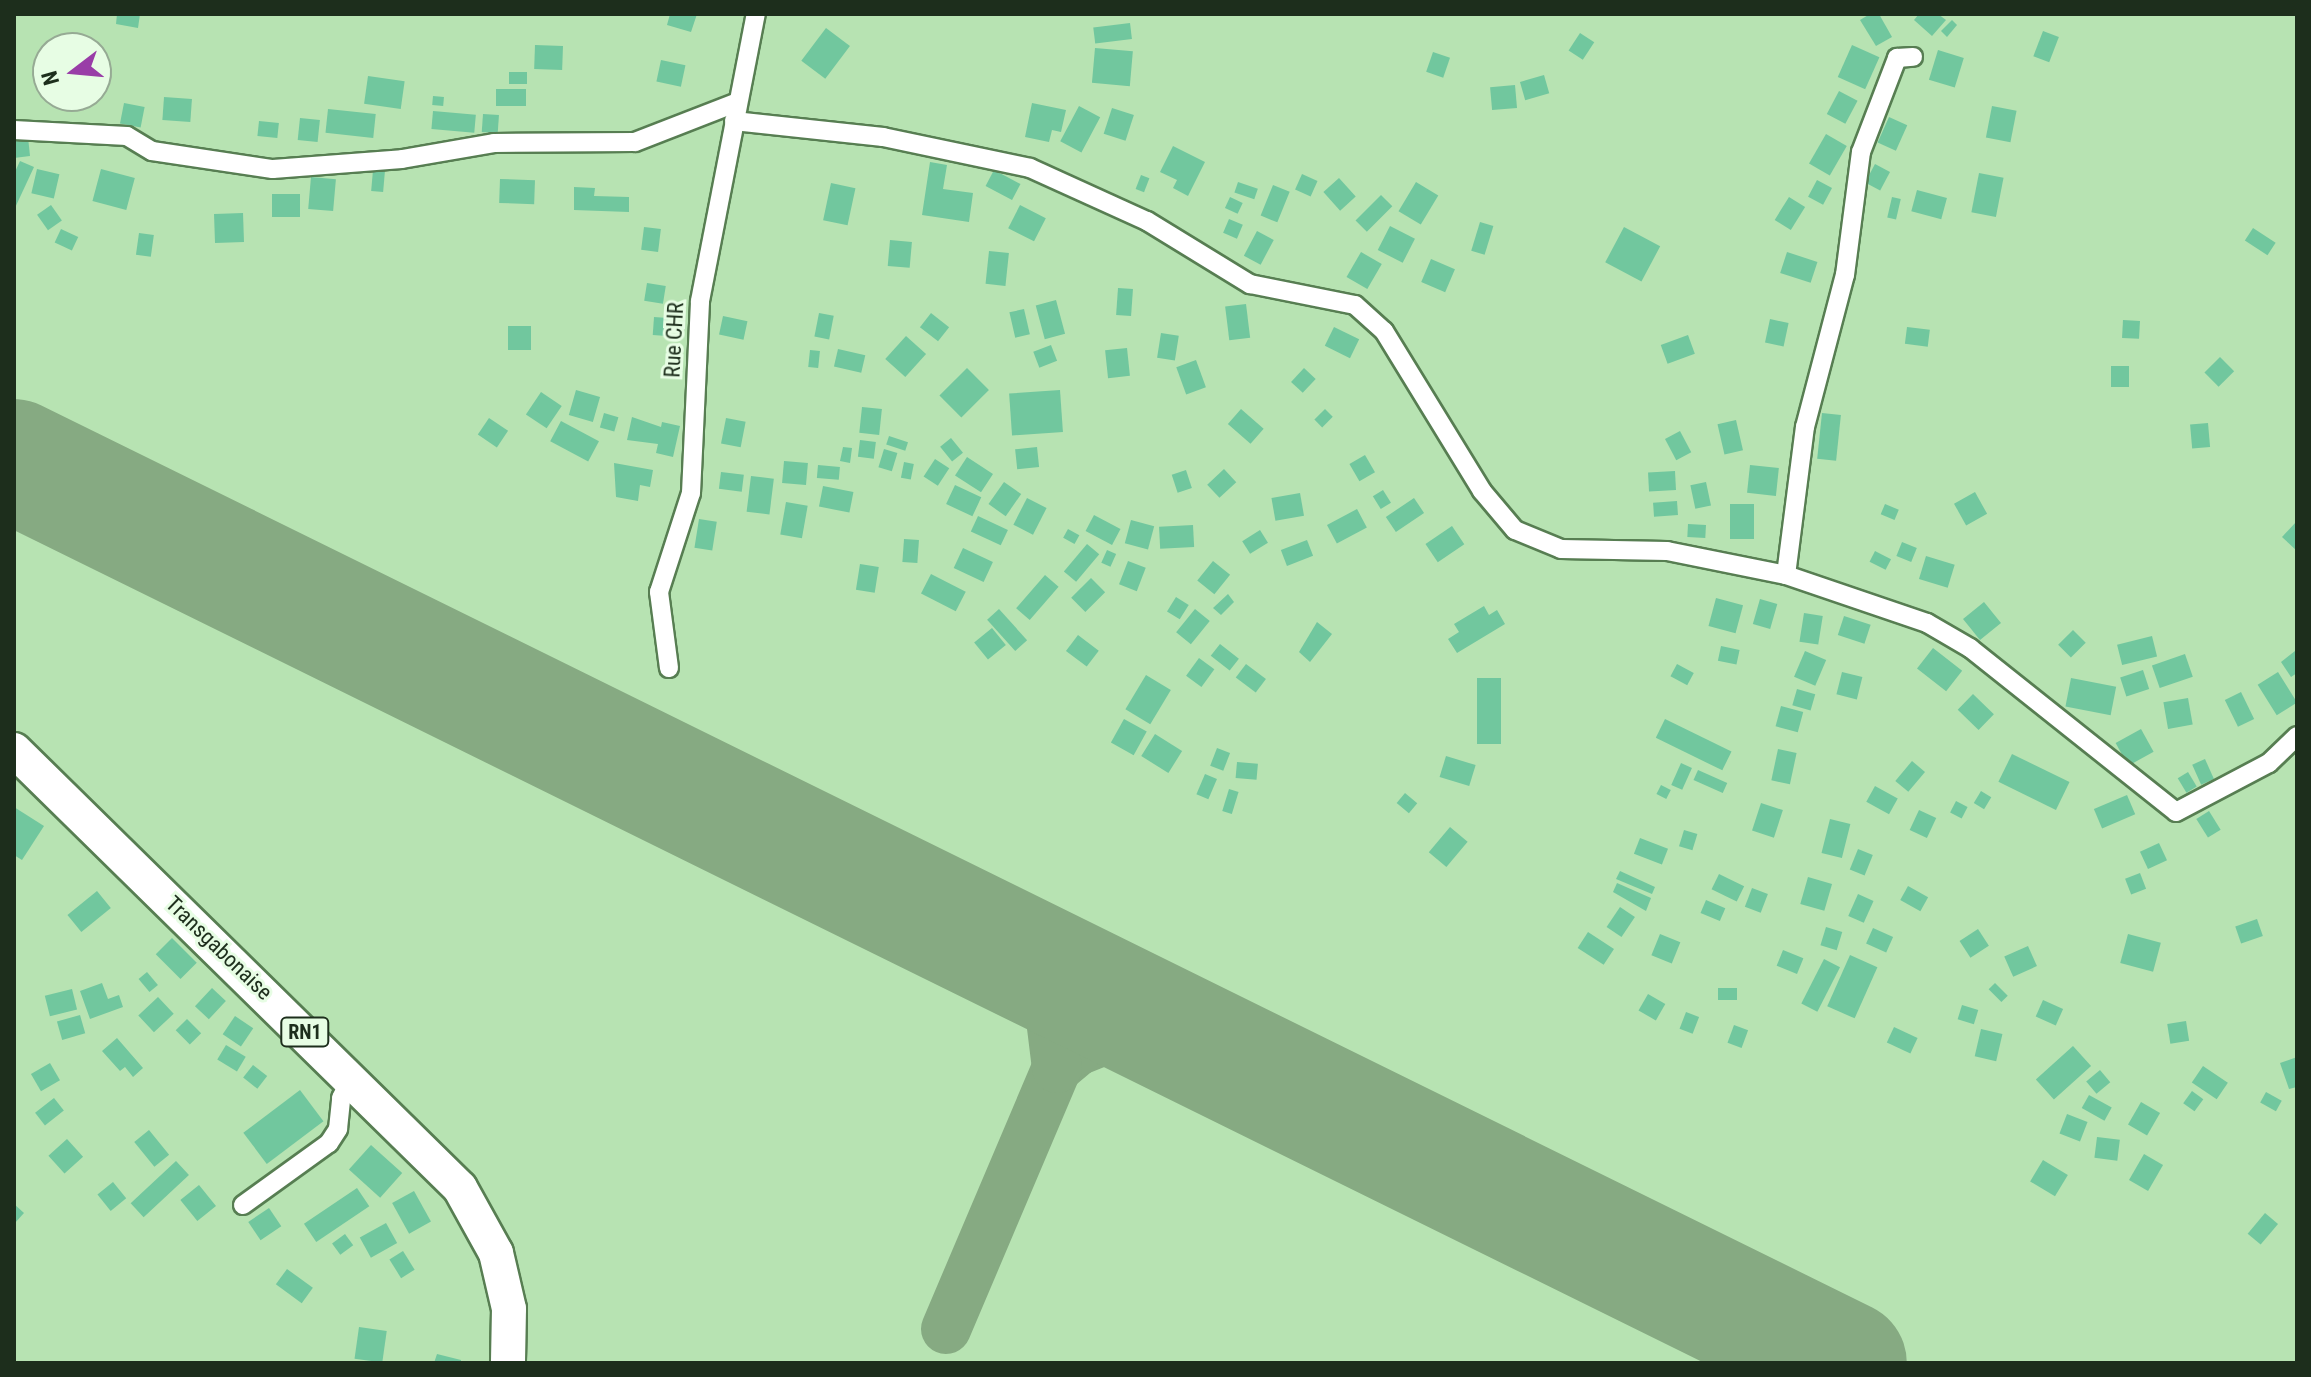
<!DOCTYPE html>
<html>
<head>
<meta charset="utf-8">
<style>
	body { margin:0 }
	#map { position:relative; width:2311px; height:1377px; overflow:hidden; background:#b7e3b2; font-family:"Roboto Condensed",sans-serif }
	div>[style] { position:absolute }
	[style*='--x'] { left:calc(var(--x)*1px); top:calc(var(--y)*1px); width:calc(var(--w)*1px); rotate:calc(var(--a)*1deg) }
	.taxiway>* { height:50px; margin:-25px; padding:0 25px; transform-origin:25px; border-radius:25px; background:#86aa82 }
	.runway>* { height:124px; margin:-62px; padding:0 62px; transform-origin:62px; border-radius:62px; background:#86aa82 }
	.building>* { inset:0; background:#71c79e; transform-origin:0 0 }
	.roads { filter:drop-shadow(2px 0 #577e52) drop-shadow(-2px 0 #577e52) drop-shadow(0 2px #577e52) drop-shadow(0 -2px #577e52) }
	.street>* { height:18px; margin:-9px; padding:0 9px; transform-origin:9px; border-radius:9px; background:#fff }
	.highway>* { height:34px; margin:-17px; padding:0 17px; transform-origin:17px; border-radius:17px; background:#fff }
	span { translate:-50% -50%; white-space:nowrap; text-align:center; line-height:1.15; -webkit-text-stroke:6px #e7fde4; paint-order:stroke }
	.shield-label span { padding:2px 6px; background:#e7fde4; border:2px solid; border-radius:6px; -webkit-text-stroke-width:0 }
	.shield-label { font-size:20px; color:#1d2e1c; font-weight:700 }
	.street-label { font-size:22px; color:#1d2e1c }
	.frame { position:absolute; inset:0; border:16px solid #1d2e1c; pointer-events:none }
	.north { position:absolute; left:32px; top:32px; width:80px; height:80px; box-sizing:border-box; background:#e7fde4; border:2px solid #96aa94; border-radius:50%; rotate:254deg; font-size:22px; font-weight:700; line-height:32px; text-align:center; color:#1d2e1c }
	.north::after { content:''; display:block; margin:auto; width:28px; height:36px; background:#993da7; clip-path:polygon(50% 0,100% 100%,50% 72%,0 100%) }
</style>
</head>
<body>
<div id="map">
	<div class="taxiway">
		<i style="--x:1057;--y:1068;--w:26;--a:-40"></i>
		<i style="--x:1077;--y:1051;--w:43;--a:-21.8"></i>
		<i style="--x:1117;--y:1035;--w:58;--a:-2"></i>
		<i style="--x:946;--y:1329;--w:284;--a:-67"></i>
		<i style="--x:1057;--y:1068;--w:57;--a:-97"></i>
		<i style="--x:1050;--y:1011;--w:69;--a:-122.5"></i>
	</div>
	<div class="runway">
		<i style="--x:14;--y:461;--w:2041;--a:26.23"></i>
	</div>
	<div class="building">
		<i style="clip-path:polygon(117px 14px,140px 14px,138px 28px,116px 24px)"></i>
		<i style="clip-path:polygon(670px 14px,697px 14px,691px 32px,667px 25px)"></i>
		<i style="clip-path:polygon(1870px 14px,1879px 14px,1892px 37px,1876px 46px,1860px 20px)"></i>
		<i style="clip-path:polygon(1919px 14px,1938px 14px,1946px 20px,1932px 36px,1914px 20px)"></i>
		<i style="clip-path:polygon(1952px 20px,1957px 25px,1947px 37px,1941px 31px)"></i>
		<i style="left:1130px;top:23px;width:16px;height:37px;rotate:83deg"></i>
		<i style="left:826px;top:28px;width:30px;height:41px;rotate:37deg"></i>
		<i style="left:2043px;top:31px;width:17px;height:27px;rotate:21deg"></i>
		<i style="left:1580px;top:33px;width:17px;height:21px;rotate:33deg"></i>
		<i style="left:535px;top:45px;width:28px;height:24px;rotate:2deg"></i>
		<i style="left:1852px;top:45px;width:30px;height:35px;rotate:24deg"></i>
		<i style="left:1095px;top:48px;width:38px;height:35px;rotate:5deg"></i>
		<i style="left:1938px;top:50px;width:27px;height:31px;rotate:17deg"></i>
		<i style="left:1433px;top:52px;width:18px;height:21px;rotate:19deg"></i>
		<i style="left:661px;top:60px;width:25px;height:22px;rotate:12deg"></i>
		<i style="left:509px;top:72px;width:18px;height:12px"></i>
		<i style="left:1544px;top:75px;width:19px;height:25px;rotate:74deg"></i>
		<i style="left:368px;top:76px;width:37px;height:28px;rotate:8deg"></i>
		<i style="left:1515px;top:85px;width:23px;height:25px;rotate:85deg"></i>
		<i style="left:526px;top:89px;width:17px;height:30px;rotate:90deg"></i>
		<i style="left:1839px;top:91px;width:21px;height:26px;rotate:28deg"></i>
		<i style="left:433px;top:96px;width:11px;height:9px;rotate:5deg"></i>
		<i style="left:164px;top:97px;width:28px;height:23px;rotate:4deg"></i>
		<i style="left:124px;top:103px;width:21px;height:21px;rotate:11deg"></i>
		<i style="clip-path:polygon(1032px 103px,1066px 110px,1061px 132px,1052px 130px,1049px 142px,1025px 137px)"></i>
		<i style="left:1079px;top:106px;width:24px;height:40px;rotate:28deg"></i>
		<i style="left:1992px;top:106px;width:25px;height:32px;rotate:11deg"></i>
		<i style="left:1112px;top:108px;width:23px;height:27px;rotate:18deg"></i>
		<i style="left:328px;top:109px;width:48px;height:24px;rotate:6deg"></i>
		<i style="left:433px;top:111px;width:43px;height:18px;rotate:5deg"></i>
		<i style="left:483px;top:114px;width:16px;height:18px;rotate:4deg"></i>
		<i style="left:1889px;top:117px;width:20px;height:28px;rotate:24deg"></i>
		<i style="left:300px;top:118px;width:20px;height:22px;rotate:6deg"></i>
		<i style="left:259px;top:121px;width:20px;height:15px;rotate:6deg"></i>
		<i style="left:1826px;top:134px;width:24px;height:34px;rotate:30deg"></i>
		<i style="clip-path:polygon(28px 137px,30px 156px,14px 158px,14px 139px)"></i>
		<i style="clip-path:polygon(1173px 146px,1205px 162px,1188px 196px,1173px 188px,1177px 180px,1160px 172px)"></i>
		<i style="clip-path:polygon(20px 161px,34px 167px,14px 210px,14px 174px)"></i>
		<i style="clip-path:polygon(930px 162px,947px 165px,943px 189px,973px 193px,969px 222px,922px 215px)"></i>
		<i style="left:1875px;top:164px;width:17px;height:21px;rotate:28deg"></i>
		<i style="left:37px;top:169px;width:23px;height:25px;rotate:13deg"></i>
		<i style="left:101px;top:169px;width:35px;height:33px;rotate:15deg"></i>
		<i style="left:373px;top:170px;width:12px;height:21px;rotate:5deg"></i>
		<i style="left:994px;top:170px;width:30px;height:18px;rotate:28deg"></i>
		<i style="left:1979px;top:173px;width:25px;height:40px;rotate:11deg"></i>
		<i style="left:1302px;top:174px;width:17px;height:17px;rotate:24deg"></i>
		<i style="left:1141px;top:175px;width:9px;height:15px;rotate:21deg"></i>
		<i style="left:311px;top:177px;width:25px;height:32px;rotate:5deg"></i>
		<i style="left:1339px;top:178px;width:25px;height:21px;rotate:48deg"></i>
		<i style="left:500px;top:179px;width:35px;height:24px;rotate:2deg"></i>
		<i style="left:1817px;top:180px;width:17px;height:19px;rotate:28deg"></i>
		<i style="left:1238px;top:182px;width:21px;height:11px;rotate:19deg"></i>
		<i style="left:1416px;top:182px;width:26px;height:34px;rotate:31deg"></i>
		<i style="left:831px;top:183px;width:25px;height:38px;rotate:12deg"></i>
		<i style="left:1273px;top:185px;width:18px;height:33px;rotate:22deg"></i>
		<i style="clip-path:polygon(574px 187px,595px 188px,594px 196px,629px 197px,629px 212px,574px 210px)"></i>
		<i style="left:1917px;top:190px;width:31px;height:22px;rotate:15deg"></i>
		<i style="left:272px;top:194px;width:28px;height:23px"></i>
		<i style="left:1381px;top:195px;width:16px;height:36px;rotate:45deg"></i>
		<i style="left:1230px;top:197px;width:14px;height:12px;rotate:25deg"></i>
		<i style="left:1789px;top:197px;width:19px;height:27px;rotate:32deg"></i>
		<i style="left:1892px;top:197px;width:9px;height:21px;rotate:13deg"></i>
		<i style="left:51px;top:205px;width:19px;height:17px;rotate:55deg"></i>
		<i style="left:1020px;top:205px;width:29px;height:26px;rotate:27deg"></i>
		<i style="left:243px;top:213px;width:29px;height:29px;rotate:88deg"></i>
		<i style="left:1229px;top:219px;width:15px;height:15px;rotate:23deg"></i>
		<i style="left:1480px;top:222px;width:14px;height:30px;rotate:17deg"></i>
		<i style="left:1390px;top:226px;width:28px;height:27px;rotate:27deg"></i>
		<i style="left:644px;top:227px;width:17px;height:23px;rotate:7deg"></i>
		<i style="left:1624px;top:227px;width:41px;height:40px;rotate:28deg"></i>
		<i style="left:2253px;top:228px;width:27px;height:15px;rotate:33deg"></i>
		<i style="left:61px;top:229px;width:19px;height:15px;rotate:25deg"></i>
		<i style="left:1257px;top:231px;width:19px;height:28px;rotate:28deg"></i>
		<i style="left:139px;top:233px;width:15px;height:22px;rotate:8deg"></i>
		<i style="left:890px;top:240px;width:22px;height:26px;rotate:5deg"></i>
		<i style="left:989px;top:251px;width:20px;height:33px;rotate:6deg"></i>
		<i style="left:1361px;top:252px;width:24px;height:29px;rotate:30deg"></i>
		<i style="left:1787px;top:252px;width:32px;height:22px;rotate:18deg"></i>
		<i style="left:1431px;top:259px;width:26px;height:25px;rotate:23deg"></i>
		<i style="left:647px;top:283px;width:19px;height:18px;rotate:9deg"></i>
		<i style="left:1118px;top:288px;width:15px;height:27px;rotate:4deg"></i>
		<i style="left:1056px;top:300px;width:35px;height:21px;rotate:75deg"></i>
		<i style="left:1246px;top:304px;width:34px;height:21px;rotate:83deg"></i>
		<i style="left:1024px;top:309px;width:26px;height:15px;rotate:77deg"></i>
		<i style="left:819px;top:313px;width:15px;height:24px;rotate:11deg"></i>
		<i style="left:931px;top:313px;width:23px;height:18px;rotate:38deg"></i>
		<i style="left:723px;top:316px;width:25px;height:19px;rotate:12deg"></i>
		<i style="left:654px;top:317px;width:14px;height:18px;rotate:4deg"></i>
		<i style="left:1770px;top:319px;width:19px;height:24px;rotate:12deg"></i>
		<i style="left:2123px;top:320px;width:17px;height:18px;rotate:3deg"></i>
		<i style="left:508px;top:326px;width:23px;height:24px"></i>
		<i style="left:1334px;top:327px;width:28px;height:21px;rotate:26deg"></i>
		<i style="left:1907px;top:327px;width:23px;height:17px;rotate:7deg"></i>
		<i style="left:1161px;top:333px;width:18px;height:25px;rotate:9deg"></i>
		<i style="left:1688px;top:335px;width:20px;height:29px;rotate:70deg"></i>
		<i style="left:906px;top:336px;width:27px;height:31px;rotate:42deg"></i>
		<i style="left:1051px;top:345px;width:17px;height:19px;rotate:69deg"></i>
		<i style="left:1127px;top:348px;width:28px;height:22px;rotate:84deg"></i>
		<i style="left:838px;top:349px;width:28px;height:18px;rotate:13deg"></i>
		<i style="left:810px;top:350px;width:10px;height:17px;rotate:6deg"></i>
		<i style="left:2220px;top:357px;width:20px;height:22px;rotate:45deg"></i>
		<i style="left:1196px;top:360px;width:29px;height:21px;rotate:70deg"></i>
		<i style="left:2111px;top:366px;width:18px;height:21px"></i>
		<i style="left:967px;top:368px;width:31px;height:39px;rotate:45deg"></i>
		<i style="left:1304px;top:368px;width:16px;height:19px;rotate:43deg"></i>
		<i style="left:576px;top:390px;width:25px;height:26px;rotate:16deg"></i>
		<i style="left:1060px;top:390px;width:42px;height:51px;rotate:86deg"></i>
		<i style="left:541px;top:392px;width:25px;height:27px;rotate:34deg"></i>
		<i style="left:862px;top:407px;width:20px;height:26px;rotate:6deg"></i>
		<i style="left:1241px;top:409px;width:30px;height:20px;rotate:41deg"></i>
		<i style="left:1325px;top:409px;width:11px;height:15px;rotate:45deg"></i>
		<i style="left:604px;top:413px;width:15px;height:15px;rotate:16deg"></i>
		<i style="left:1822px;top:413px;width:19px;height:46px;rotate:6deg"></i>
		<i style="clip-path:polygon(632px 417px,661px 427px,662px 422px,680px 426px,673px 457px,656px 453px,658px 444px,627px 440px)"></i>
		<i style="left:489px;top:418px;width:23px;height:20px;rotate:34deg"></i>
		<i style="left:726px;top:418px;width:20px;height:26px;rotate:11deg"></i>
		<i style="left:1736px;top:420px;width:31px;height:19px;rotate:77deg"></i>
		<i style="left:561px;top:421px;width:43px;height:23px;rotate:28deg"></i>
		<i style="left:2208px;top:423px;width:24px;height:18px;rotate:85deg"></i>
		<i style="left:1680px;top:431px;width:24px;height:17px;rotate:62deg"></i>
		<i style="left:889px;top:436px;width:20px;height:9px;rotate:18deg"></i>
		<i style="left:951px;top:438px;width:19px;height:14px;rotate:51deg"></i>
		<i style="left:860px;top:440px;width:16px;height:17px;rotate:7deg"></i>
		<i style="clip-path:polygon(843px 447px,852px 448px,850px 463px,840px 461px)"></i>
		<i style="left:1037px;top:447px;width:20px;height:22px;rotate:84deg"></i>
		<i style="left:884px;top:449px;width:14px;height:19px;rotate:17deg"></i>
		<i style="left:1365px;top:455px;width:20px;height:18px;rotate:60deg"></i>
		<i style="left:967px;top:457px;width:31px;height:22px;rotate:33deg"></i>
		<i style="left:935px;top:459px;width:17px;height:21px;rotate:33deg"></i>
		<i style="left:784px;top:461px;width:24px;height:22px;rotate:5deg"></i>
		<i style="left:904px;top:462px;width:10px;height:16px;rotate:11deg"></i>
		<i style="clip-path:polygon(614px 463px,653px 470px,650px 487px,640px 485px,638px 501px,616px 497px)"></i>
		<i style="left:818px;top:465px;width:22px;height:13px;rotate:5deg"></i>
		<i style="left:1750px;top:465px;width:29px;height:28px;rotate:6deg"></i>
		<i style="left:1224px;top:469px;width:18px;height:23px;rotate:47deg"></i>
		<i style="left:1186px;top:470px;width:19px;height:15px;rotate:72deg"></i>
		<i style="left:1675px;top:471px;width:19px;height:27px;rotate:87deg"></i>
		<i style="left:721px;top:472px;width:23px;height:17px;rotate:7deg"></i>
		<i style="left:751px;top:476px;width:23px;height:36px;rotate:7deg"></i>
		<i style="left:1004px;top:482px;width:21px;height:27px;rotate:35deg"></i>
		<i style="left:1706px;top:482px;width:24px;height:16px;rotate:78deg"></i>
		<i style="left:955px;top:485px;width:29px;height:21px;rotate:25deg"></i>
		<i style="left:823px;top:486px;width:31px;height:21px;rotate:11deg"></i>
		<i style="left:1383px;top:490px;width:15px;height:12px;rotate:58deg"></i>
		<i style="left:1975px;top:492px;width:25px;height:24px;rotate:61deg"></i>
		<i style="left:1300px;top:493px;width:23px;height:29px;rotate:80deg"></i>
		<i style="left:1027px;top:498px;width:22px;height:30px;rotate:27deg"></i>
		<i style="left:1414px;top:498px;width:18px;height:34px;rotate:56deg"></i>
		<i style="left:1677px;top:501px;width:14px;height:24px;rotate:86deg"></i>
		<i style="left:786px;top:502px;width:22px;height:33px;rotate:10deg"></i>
		<i style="left:1730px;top:504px;width:24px;height:35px"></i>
		<i style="left:1885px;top:504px;width:15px;height:11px;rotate:23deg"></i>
		<i style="left:1357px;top:509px;width:21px;height:34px;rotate:62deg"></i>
		<i style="left:1094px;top:515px;width:30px;height:18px;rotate:28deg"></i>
		<i style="left:978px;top:516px;width:33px;height:17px;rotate:25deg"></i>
		<i style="left:699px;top:519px;width:18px;height:29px;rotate:9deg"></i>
		<i style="left:1131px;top:520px;width:24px;height:24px;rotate:15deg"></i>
		<i style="clip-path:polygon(2297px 521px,2297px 551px,2282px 537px)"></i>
		<i style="left:1688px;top:524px;width:18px;height:13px;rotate:3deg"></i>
		<i style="left:1193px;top:525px;width:22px;height:34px;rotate:87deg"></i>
		<i style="left:1452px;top:526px;width:22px;height:32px;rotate:56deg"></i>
		<i style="left:1068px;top:529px;width:13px;height:10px;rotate:29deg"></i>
		<i style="left:1260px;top:530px;width:15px;height:21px;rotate:58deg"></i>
		<i style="left:904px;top:539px;width:15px;height:23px;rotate:4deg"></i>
		<i style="left:1307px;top:540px;width:17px;height:28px;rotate:69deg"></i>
		<i style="left:1902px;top:542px;width:16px;height:15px;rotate:22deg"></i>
		<i style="left:1087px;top:544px;width:16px;height:36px;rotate:40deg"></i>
		<i style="left:963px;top:548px;width:33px;height:22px;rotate:25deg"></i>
		<i style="left:1107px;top:550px;width:10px;height:14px;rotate:24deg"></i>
		<i style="left:1875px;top:551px;width:18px;height:12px;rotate:27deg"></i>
		<i style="left:1926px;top:556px;width:30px;height:24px;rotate:17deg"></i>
		<i style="left:1128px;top:561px;width:19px;height:25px;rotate:21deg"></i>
		<i style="left:1213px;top:561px;width:22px;height:25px;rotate:39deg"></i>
		<i style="left:860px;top:564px;width:19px;height:26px;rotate:9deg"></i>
		<i style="left:931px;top:574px;width:39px;height:22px;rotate:27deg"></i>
		<i style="left:1045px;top:575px;width:18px;height:44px;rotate:41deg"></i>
		<i style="left:1091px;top:578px;width:20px;height:28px;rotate:45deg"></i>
		<i style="clip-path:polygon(1228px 594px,1234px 602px,1221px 615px,1213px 608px)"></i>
		<i style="left:1176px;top:597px;width:15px;height:17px;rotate:32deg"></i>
		<i style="left:1716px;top:598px;width:28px;height:29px;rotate:15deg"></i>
		<i style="left:1760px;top:599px;width:18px;height:26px;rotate:16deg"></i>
		<i style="left:1984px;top:602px;width:27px;height:27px;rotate:51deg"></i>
		<i style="clip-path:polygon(1484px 606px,1489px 615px,1497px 610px,1505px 624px,1457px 653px,1448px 639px,1459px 632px,1454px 624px)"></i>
		<i style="left:999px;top:609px;width:42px;height:16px;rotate:48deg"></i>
		<i style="left:1195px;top:609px;width:19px;height:30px;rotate:39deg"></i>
		<i style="left:1804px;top:613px;width:19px;height:29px;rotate:9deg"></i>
		<i style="left:1844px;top:616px;width:28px;height:20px;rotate:18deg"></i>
		<i style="clip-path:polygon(1317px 622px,1332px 634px,1310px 662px,1299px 652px)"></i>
		<i style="left:992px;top:628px;width:22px;height:23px;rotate:51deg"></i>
		<i style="left:2073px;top:630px;width:18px;height:21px;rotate:45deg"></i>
		<i style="left:1078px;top:635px;width:26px;height:20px;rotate:37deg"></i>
		<i style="left:2152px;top:636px;width:21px;height:36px;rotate:76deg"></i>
		<i style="left:1220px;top:644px;width:24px;height:15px;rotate:38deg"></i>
		<i style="left:1721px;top:646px;width:19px;height:15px;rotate:12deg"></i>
		<i style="left:1933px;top:648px;width:37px;height:26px;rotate:38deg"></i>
		<i style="left:1805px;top:651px;width:23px;height:28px;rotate:23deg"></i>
		<i style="clip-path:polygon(2295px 651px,2297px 673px,2291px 677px,2281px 662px)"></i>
		<i style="left:2185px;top:654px;width:24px;height:35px;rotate:71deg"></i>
		<i style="left:1199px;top:658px;width:19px;height:22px;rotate:36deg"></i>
		<i style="left:1246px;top:664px;width:25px;height:17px;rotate:37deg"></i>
		<i style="left:1677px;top:664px;width:19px;height:14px;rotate:28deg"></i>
		<i style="left:2143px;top:670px;width:20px;height:24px;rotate:72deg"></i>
		<i style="left:1842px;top:672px;width:21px;height:23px;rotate:14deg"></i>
		<i style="left:2278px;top:672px;width:36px;height:24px;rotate:58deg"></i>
		<i style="left:1146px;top:675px;width:29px;height:40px;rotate:31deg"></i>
		<i style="left:1477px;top:678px;width:24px;height:66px"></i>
		<i style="left:2071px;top:678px;width:46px;height:29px;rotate:11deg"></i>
		<i style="left:1797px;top:689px;width:19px;height:17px;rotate:16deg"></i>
		<i style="left:2241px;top:692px;width:30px;height:18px;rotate:64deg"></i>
		<i style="left:1973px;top:694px;width:29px;height:22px;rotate:44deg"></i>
		<i style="left:2188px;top:698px;width:27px;height:25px;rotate:80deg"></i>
		<i style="left:1781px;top:706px;width:23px;height:21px;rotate:15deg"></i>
		<i style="left:1124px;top:719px;width:26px;height:27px;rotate:29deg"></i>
		<i style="left:1665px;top:719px;width:74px;height:21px;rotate:26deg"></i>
		<i style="left:2141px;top:729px;width:26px;height:29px;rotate:61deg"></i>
		<i style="left:1155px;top:734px;width:32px;height:26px;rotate:32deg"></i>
		<i style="left:1217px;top:748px;width:14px;height:19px;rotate:21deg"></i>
		<i style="left:1778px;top:749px;width:19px;height:32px;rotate:12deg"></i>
		<i style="left:2012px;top:754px;width:64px;height:31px;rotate:26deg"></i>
		<i style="left:1446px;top:756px;width:31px;height:22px;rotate:17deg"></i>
		<i style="left:2205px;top:759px;width:22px;height:14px;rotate:66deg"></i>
		<i style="left:1912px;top:761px;width:17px;height:26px;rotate:40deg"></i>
		<i style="left:1237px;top:762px;width:21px;height:16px;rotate:5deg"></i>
		<i style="left:1681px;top:763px;width:12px;height:24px;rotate:24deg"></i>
		<i style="left:1698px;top:770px;width:32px;height:11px;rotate:24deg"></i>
		<i style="left:2188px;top:772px;width:17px;height:12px;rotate:59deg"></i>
		<i style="left:1205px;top:774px;width:13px;height:22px;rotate:23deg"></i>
		<i style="left:1661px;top:785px;width:11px;height:10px;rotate:27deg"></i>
		<i style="left:1875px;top:786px;width:26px;height:18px;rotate:29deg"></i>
		<i style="left:1229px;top:789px;width:10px;height:23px;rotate:17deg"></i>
		<i style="left:1981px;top:791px;width:12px;height:14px;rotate:31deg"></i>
		<i style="left:1405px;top:793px;width:16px;height:13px;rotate:40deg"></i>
		<i style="left:2127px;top:795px;width:21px;height:36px;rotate:67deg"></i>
		<i style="left:1956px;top:801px;width:13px;height:13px;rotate:27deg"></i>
		<i style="left:1761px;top:803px;width:23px;height:29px;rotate:18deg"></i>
		<i style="clip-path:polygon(14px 807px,44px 826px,22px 860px,14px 855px)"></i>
		<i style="left:1919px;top:810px;width:19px;height:22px;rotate:25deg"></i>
		<i style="left:2209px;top:811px;width:22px;height:15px;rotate:58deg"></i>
		<i style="left:1830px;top:819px;width:21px;height:35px;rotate:14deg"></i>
		<i style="left:1450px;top:827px;width:23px;height:33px;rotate:40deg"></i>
		<i style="left:1684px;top:830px;width:14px;height:17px;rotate:17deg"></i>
		<i style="left:1640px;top:838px;width:30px;height:17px;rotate:21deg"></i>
		<i style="left:2159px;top:843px;width:19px;height:21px;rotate:65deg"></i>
		<i style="left:1858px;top:849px;width:16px;height:22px;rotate:22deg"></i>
		<i style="clip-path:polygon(1620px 871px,1655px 887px,1652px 894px,1616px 879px)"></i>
		<i style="left:2140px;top:873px;width:17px;height:16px;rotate:69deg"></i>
		<i style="left:1719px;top:874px;width:28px;height:17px;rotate:26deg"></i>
		<i style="left:1808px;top:877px;width:25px;height:28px;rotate:16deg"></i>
		<i style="clip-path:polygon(1617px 883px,1651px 898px,1646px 911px,1613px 892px)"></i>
		<i style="left:1908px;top:886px;width:23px;height:16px;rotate:29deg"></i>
		<i style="left:1752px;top:888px;width:17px;height:20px;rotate:21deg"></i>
		<i style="left:97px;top:891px;width:22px;height:38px;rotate:51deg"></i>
		<i style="left:1858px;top:894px;width:17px;height:24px;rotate:24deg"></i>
		<i style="left:1706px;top:900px;width:21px;height:14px;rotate:23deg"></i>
		<i style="left:1620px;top:907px;width:18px;height:24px;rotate:34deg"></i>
		<i style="left:2257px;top:919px;width:18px;height:23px;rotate:71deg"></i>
		<i style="left:1826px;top:927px;width:17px;height:19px;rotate:17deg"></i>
		<i style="left:1873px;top:928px;width:22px;height:17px;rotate:24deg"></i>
		<i style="left:1978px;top:929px;width:20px;height:22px;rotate:57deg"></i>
		<i style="left:1588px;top:932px;width:31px;height:19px;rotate:33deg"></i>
		<i style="left:1660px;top:934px;width:22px;height:23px;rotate:22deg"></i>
		<i style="left:2128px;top:934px;width:34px;height:30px;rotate:15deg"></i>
		<i style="left:172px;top:938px;width:35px;height:23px;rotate:45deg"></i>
		<i style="left:2028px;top:946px;width:22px;height:26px;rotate:66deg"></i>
		<i style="left:1783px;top:950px;width:22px;height:17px;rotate:22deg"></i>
		<i style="left:1850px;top:955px;width:30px;height:56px;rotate:24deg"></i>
		<i style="left:1824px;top:959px;width:18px;height:50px;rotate:27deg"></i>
		<i style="left:147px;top:972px;width:17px;height:11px;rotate:50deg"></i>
		<i style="clip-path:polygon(102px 983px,108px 999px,119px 995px,123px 1007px,90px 1019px,80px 991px)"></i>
		<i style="left:1995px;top:983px;width:18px;height:9px;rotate:45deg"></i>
		<i style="left:212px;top:988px;width:19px;height:25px;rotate:43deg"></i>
		<i style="left:1718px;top:988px;width:19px;height:12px"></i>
		<i style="left:72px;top:989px;width:21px;height:28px;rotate:76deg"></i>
		<i style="left:1648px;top:994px;width:20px;height:19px;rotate:30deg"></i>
		<i style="left:158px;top:997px;width:23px;height:27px;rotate:47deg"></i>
		<i style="left:2043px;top:1000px;width:22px;height:18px;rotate:24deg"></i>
		<i style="left:1962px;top:1005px;width:17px;height:15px;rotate:17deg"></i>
		<i style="left:1686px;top:1012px;width:14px;height:18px;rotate:21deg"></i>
		<i style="left:80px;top:1015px;width:19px;height:24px;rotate:74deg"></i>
		<i style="left:235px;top:1016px;width:22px;height:22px;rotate:34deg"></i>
		<i style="left:187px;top:1019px;width:20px;height:16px;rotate:45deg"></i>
		<i style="left:2186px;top:1021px;width:20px;height:19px;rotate:81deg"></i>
		<i style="left:1734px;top:1025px;width:15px;height:19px;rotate:20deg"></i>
		<i style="left:1894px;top:1027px;width:26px;height:17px;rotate:25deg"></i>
		<i style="left:1981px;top:1029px;width:22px;height:28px;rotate:13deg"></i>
		<i style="clip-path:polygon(117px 1038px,143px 1068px,133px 1077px,125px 1067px,120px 1071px,102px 1051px)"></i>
		<i style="left:226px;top:1045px;width:23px;height:17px;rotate:31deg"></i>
		<i style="left:2073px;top:1046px;width:27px;height:50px;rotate:48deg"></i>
		<i style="clip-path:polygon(2297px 1057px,2297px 1087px,2289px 1089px,2280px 1063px)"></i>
		<i style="left:50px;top:1063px;width:20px;height:22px;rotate:60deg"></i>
		<i style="left:253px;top:1065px;width:18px;height:16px;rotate:38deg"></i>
		<i style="left:2203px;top:1066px;width:30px;height:20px;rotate:34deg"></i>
		<i style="left:2100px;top:1070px;width:16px;height:18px;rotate:50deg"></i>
		<i style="left:300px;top:1090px;width:39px;height:71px;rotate:53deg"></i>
		<i style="left:2192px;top:1091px;width:14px;height:15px;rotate:36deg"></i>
		<i style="left:2266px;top:1092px;width:18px;height:12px;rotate:29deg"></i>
		<i style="left:2089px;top:1095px;width:26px;height:15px;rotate:29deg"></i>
		<i style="left:54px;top:1098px;width:16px;height:24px;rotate:52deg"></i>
		<i style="left:2141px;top:1102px;width:22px;height:26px;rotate:30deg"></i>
		<i style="left:2067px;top:1114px;width:22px;height:21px;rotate:21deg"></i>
		<i style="left:149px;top:1130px;width:32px;height:19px;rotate:51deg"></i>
		<i style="left:2097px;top:1137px;width:23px;height:21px;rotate:7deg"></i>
		<i style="left:67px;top:1139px;width:24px;height:25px;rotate:48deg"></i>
		<i style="left:371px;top:1145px;width:42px;height:33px;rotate:42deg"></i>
		<i style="left:2144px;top:1154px;width:22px;height:30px;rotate:30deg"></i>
		<i style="left:2043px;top:1160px;width:29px;height:25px;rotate:31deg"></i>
		<i style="left:176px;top:1161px;width:19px;height:62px;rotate:47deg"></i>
		<i style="left:113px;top:1182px;width:21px;height:20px;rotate:51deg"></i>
		<i style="left:199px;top:1185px;width:27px;height:24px;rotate:51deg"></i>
		<i style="left:357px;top:1188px;width:22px;height:64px;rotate:56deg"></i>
		<i style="left:414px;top:1191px;width:35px;height:25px;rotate:61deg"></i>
		<i style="clip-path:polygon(14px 1204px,24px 1213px,14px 1224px)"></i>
		<i style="left:269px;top:1208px;width:22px;height:25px;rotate:56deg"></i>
		<i style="left:2265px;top:1213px;width:17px;height:27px;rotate:40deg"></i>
		<i style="left:386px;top:1223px;width:23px;height:30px;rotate:61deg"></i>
		<i style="left:345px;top:1234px;width:14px;height:16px;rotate:54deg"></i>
		<i style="left:403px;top:1251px;width:22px;height:16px;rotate:58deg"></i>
		<i style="left:287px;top:1269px;width:32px;height:19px;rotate:36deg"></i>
		<i style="left:359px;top:1327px;width:28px;height:32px;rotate:8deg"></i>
		<i style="clip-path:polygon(437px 1354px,461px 1360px,461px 1363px,434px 1363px)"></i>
	</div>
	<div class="roads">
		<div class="street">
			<i style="--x:734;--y:121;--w:150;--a:6.1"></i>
			<i style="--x:883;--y:137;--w:150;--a:11.9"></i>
			<i style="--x:1030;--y:168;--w:128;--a:24.4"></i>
			<i style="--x:1147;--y:221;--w:121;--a:31.5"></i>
			<i style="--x:1250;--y:284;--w:107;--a:11.3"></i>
			<i style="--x:1355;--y:305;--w:39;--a:42"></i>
			<i style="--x:1384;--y:331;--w:188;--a:58.5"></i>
			<i style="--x:1482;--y:491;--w:51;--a:49.8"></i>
			<i style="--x:1515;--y:530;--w:50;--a:22.4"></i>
			<i style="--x:1561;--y:549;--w:106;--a:1.1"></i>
			<i style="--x:1667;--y:551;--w:121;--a:11.4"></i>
			<i style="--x:1786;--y:575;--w:149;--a:18.8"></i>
			<i style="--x:1927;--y:623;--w:50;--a:30.2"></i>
			<i style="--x:1970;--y:648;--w:263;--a:38.5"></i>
			<i style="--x:2176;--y:812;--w:105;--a:-27.8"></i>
			<i style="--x:2269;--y:763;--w:39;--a:-44"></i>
			<i style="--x:14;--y:130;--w:113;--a:3"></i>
			<i style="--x:127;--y:136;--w:29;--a:31"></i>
			<i style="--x:152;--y:151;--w:122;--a:8.5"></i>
			<i style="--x:273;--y:169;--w:129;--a:-4.4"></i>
			<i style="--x:402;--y:159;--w:93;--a:-9.9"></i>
			<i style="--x:494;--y:143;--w:141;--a:-0.4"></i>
			<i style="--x:635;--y:142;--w:110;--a:-21.2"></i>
			<i style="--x:1786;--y:575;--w:149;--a:-82.7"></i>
			<i style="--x:1805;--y:427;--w:157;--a:-75.3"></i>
			<i style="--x:1845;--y:275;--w:124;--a:-82.6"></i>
			<i style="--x:1861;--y:152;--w:101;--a:-69"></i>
			<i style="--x:1897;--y:58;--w:16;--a:-4"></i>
			<i style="--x:669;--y:668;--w:77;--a:-97.5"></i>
			<i style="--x:659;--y:592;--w:104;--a:-72.1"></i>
			<i style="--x:691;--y:493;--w:192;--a:-87.3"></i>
			<i style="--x:700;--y:301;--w:292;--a:-79"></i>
			<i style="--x:243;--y:1205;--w:106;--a:-35.8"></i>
			<i style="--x:329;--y:1143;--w:17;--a:-57"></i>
			<i style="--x:338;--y:1129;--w:31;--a:-84"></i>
			<i style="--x:341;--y:1098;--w:25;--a:-63"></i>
		</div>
		<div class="highway">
			<i style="--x:14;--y:750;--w:625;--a:44.48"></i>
			<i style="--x:460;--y:1188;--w:74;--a:61"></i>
			<i style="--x:496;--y:1253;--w:57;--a:76.9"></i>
			<i style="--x:509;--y:1309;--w:54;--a:91.1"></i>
		</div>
	</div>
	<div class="shield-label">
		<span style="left:305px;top:1032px">RN1</span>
	</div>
	<div class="street-label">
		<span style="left:674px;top:340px;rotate:-87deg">Rue CHR</span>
		<span style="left:219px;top:948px;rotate:44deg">Transgabonaise</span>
	</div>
	<div class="frame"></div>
	<div class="north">N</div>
</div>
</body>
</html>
